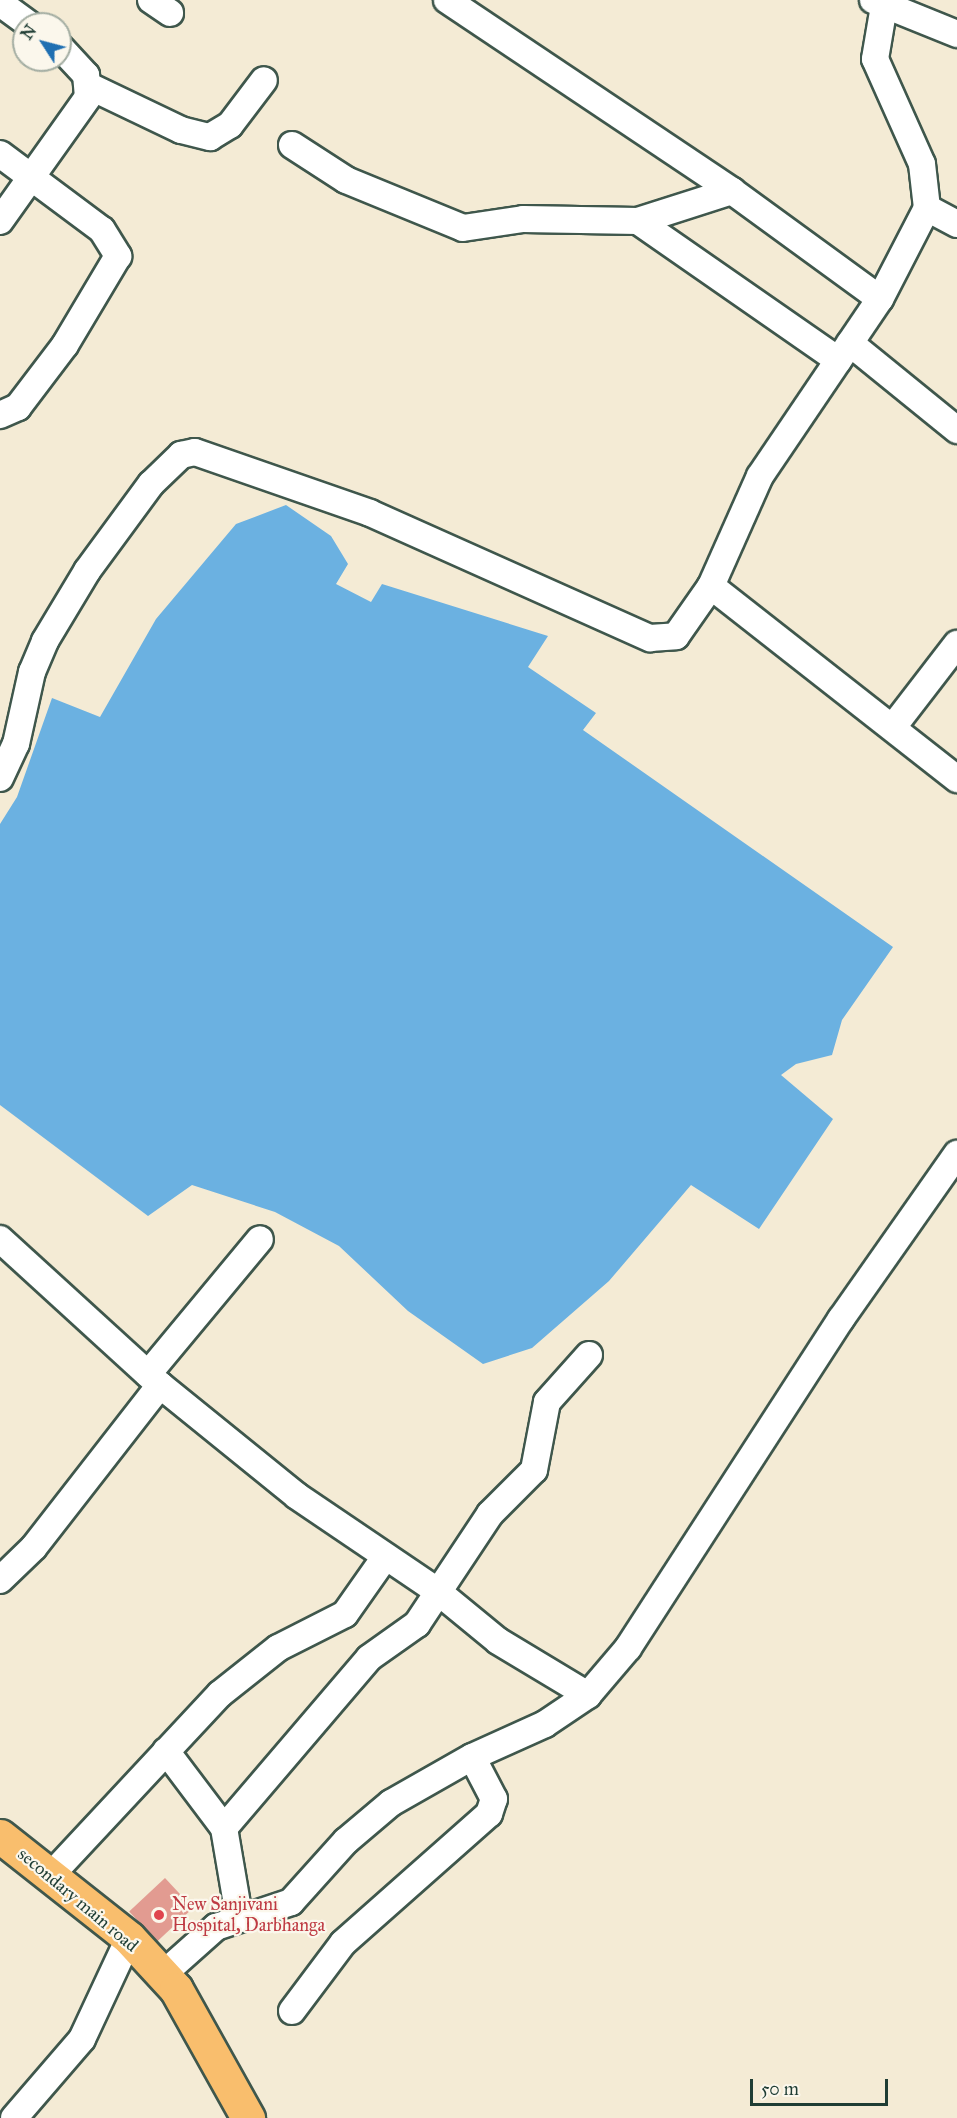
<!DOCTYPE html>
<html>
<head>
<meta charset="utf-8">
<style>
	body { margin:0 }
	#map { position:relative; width:957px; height:2118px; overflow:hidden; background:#f4ebd5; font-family:"IM FELL Great Primer",serif }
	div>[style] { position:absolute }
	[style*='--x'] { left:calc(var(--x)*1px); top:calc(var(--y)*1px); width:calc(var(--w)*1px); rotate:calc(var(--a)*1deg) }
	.water>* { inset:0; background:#6bb1e1 }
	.building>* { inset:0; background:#e29b91; transform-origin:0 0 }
	.roads { filter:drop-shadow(2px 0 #3f574c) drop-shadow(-2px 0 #3f574c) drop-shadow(0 2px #3f574c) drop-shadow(0 -2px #3f574c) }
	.minor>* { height:26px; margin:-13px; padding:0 13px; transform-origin:13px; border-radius:13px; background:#fff }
	.major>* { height:33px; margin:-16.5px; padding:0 16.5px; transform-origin:16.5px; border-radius:16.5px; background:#f9be6d }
	.dots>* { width:16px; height:16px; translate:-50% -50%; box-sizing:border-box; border:3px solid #fbf7ec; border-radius:50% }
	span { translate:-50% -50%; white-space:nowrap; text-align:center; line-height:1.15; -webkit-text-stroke:4.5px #fbf7ec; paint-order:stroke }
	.street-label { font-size:18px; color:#1f3d34 }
	.health-label { font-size:18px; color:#be3a42 }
	.left { translate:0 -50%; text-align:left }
	.north { position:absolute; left:12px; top:12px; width:60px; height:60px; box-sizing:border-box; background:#fbf7ec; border:2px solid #a3ada2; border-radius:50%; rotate:306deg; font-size:16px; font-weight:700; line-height:24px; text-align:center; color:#1f3d34 }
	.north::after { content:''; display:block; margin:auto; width:21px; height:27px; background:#1f6fb2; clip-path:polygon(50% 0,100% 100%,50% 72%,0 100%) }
	.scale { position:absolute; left:750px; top:2079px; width:138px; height:27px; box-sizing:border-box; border:3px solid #1f3d34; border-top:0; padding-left:8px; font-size:18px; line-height:21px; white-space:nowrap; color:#1f3d34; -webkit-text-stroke:4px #fbf7ec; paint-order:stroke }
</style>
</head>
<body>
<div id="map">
	<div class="water">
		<i style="clip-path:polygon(286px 505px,331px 536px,348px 564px,336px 584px,371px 602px,382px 584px,548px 636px,528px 667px,596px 713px,583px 730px,893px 947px,842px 1020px,832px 1055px,796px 1064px,781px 1075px,833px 1119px,759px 1229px,691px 1185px,609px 1281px,532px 1348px,483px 1364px,408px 1311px,339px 1246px,275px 1212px,192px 1185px,148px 1216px,0 1105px,0 824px,17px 797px,52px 698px,100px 717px,156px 619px,236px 524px)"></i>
	</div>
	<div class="building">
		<i style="left:165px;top:1878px;width:41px;height:49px;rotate:47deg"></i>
	</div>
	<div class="roads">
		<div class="minor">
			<i style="--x:151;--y:0;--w:23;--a:34"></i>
			<i style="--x:447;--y:0;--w:343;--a:33.8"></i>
			<i style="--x:873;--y:0;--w:91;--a:22"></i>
			<i style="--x:0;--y:3;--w:36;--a:36"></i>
			<i style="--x:89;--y:86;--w:102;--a:25.6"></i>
			<i style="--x:181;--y:130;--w:30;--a:14"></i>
			<i style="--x:210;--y:137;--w:23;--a:-31"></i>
			<i style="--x:230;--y:125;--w:56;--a:-52.9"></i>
			<i style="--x:292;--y:145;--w:64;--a:32.9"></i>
			<i style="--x:346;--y:180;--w:126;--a:22.3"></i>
			<i style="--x:463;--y:228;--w:61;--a:-8.5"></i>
			<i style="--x:523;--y:219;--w:115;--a:1"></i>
			<i style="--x:638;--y:221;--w:244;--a:34.8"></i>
			<i style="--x:0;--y:154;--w:127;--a:36.7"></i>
			<i style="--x:102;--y:230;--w:31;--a:58"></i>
			<i style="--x:118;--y:256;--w:104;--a:120.8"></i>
			<i style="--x:65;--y:345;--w:78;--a:127.2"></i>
			<i style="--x:18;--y:407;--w:20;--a:156"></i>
			<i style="--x:927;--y:208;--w:34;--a:28"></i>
			<i style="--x:0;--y:221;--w:152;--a:-54.6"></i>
			<i style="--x:88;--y:97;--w:22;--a:-95"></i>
			<i style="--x:86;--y:75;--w:38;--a:-133"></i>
			<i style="--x:638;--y:221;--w:99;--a:-17.7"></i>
			<i style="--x:732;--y:191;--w:183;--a:36.1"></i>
			<i style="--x:850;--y:343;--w:138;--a:39.1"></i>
			<i style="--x:711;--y:586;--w:120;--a:-66"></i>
			<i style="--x:760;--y:476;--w:214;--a:-55.9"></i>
			<i style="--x:880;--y:299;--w:102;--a:-62.7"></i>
			<i style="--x:927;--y:208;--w:44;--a:-96.5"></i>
			<i style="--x:922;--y:164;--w:115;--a:-114.1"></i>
			<i style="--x:875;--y:59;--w:60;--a:-80.4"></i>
			<i style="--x:893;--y:727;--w:105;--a:-52.4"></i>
			<i style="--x:0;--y:778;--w:38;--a:-65"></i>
			<i style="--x:16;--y:744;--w:74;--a:-77.5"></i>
			<i style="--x:32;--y:672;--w:34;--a:-67"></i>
			<i style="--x:45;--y:641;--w:82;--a:-59"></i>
			<i style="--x:87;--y:571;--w:108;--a:-53.7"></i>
			<i style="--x:151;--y:484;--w:42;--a:-44"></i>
			<i style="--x:181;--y:455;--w:14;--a:-12"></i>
			<i style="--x:195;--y:452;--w:185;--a:19.2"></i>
			<i style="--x:370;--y:513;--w:307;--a:24.1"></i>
			<i style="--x:650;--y:638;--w:26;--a:-4"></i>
			<i style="--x:676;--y:636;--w:61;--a:-55"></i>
			<i style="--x:711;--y:586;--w:313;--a:38.1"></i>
			<i style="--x:0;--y:1239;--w:217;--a:42.4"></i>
			<i style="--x:160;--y:1385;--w:176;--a:39"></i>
			<i style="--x:297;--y:1496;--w:168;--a:34.1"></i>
			<i style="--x:436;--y:1590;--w:80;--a:39.4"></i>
			<i style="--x:498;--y:1641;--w:105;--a:31"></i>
			<i style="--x:148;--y:1374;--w:175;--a:-50.3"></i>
			<i style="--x:0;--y:1580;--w:47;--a:-44.1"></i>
			<i style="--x:34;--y:1547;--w:205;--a:-52.1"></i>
			<i style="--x:166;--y:1751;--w:96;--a:53"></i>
			<i style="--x:224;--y:1828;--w:89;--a:80.3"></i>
			<i style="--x:224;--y:1828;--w:223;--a:-49.5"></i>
			<i style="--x:369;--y:1658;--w:59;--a:-35.3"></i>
			<i style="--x:417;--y:1624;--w:132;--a:-56.4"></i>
			<i style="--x:490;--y:1514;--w:62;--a:-45"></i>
			<i style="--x:534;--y:1470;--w:69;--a:-79.2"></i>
			<i style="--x:547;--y:1402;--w:63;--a:-48.2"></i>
			<i style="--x:52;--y:1874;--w:246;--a:-47"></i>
			<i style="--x:220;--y:1694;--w:74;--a:-38.4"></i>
			<i style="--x:278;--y:1648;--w:75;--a:-26.9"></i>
			<i style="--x:345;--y:1614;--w:70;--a:-54.9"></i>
			<i style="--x:161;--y:1976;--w:74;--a:-41.7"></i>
			<i style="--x:216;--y:1927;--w:79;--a:-18.4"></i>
			<i style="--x:291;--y:1902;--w:82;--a:-48"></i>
			<i style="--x:346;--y:1841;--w:59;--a:-40.2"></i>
			<i style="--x:391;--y:1803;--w:93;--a:-29.6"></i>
			<i style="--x:472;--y:1757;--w:80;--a:-24.3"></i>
			<i style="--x:545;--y:1724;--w:52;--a:-34"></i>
			<i style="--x:588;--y:1695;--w:62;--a:-49.6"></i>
			<i style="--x:628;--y:1648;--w:392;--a:-57.1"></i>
			<i style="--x:841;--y:1319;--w:202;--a:-54.9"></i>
			<i style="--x:292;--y:2011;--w:85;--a:-53.1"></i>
			<i style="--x:343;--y:1943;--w:195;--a:-41.5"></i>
			<i style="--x:489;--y:1814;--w:16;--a:-72"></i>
			<i style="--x:494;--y:1799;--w:47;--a:-117.6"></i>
			<i style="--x:14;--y:2118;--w:104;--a:-49.3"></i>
			<i style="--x:82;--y:2039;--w:111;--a:-65"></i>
		</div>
		<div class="major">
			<i style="--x:0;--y:1836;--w:164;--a:38.3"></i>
			<i style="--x:129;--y:1938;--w:69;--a:47.3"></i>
			<i style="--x:176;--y:1989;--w:148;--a:60.8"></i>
		</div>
	</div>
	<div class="dots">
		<i style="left:159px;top:1915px;background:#e0444e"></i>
	</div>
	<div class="street-label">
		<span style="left:78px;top:1900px;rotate:40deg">secondary main road</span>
	</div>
	<div class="health-label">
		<span class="left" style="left:172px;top:1915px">New Sanjivani<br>Hospital, Darbhanga</span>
	</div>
	<div class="north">N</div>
	<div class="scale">50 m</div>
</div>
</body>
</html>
